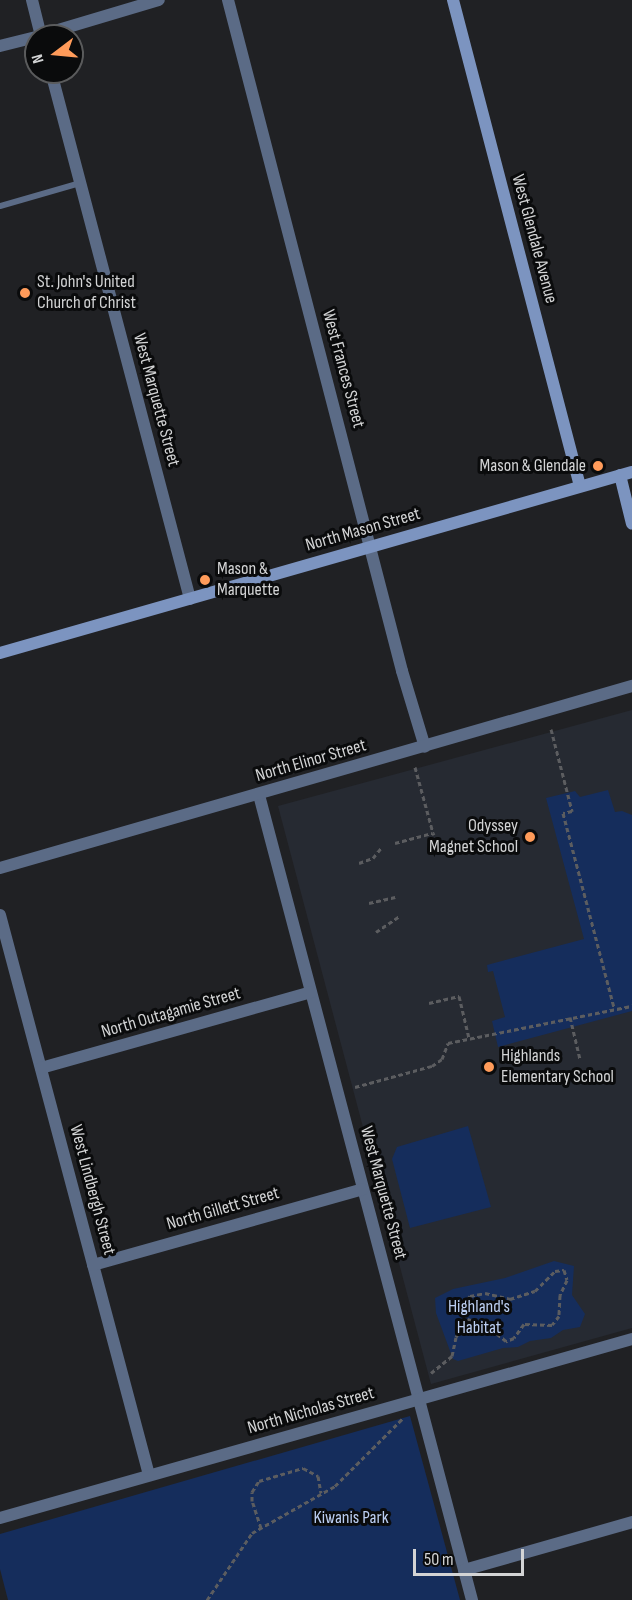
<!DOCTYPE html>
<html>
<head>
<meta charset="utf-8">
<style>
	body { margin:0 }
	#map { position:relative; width:632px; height:1600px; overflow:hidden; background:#202124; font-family:"Sofia Sans Condensed",sans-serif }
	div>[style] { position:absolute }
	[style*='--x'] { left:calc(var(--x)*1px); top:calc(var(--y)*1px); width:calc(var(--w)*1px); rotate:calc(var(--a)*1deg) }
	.built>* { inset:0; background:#262a32 }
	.green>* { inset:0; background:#152d5c }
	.path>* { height:3px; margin-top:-1.5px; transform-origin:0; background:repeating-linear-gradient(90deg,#5c5d60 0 4.5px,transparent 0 7.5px) }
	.lane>* { height:6px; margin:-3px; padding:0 3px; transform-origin:3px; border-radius:3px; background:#5b6b86 }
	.street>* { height:12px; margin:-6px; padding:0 6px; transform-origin:6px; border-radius:6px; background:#5b6b86 }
	.secondary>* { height:12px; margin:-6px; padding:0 6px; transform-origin:6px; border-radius:6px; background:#7c94c0 }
	.dots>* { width:16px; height:16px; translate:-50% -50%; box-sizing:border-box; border:3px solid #0a0b0c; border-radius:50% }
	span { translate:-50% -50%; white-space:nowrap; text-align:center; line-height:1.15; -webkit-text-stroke:6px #0a0b0c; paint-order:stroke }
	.street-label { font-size:18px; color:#d3d4d5 }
	.poi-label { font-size:18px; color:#d3d4d5 }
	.left { translate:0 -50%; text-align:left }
	.right { translate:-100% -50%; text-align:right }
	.park-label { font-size:18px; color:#bccff3 }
	.north { position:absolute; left:24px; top:24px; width:60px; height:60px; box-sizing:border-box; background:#0a0b0c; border:2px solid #5a5b5c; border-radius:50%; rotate:254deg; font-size:16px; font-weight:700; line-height:24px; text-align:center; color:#d3d4d5 }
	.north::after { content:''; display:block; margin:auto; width:21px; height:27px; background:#ff9b5a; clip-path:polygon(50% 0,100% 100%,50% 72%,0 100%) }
	.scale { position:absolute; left:413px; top:1549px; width:111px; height:27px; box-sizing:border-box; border:3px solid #d3d4d5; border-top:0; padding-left:8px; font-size:18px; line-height:21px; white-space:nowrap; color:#d3d4d5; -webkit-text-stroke:4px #0a0b0c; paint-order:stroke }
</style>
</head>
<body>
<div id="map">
	<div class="built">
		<i style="clip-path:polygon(632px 710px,632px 1328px,431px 1384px,278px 806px)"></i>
	</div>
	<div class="green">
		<i style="clip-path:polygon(608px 790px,615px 812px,622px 811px,632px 815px,632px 1011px,498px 1047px,492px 1021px,505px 1017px,493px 971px,488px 972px,487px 965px,584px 939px,546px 798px,575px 791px,580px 797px)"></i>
		<i style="clip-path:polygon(468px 1126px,491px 1207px,410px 1228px,392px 1159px,397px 1147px)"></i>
		<i style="clip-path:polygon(554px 1261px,574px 1266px,572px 1295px,585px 1314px,580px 1327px,563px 1330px,551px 1338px,530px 1341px,518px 1347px,503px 1348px,458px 1361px,453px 1359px,436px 1313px,435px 1298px,453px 1289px,505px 1278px)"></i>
		<i style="clip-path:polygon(410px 1416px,460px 1600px,8px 1600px,0 1569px,0 1534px)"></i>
	</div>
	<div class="path">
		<i style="--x:551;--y:729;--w:85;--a:75.6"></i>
		<i style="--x:572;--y:811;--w:9;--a:167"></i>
		<i style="--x:563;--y:813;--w:202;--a:75.3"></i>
		<i style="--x:415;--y:767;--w:68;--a:74.7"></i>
		<i style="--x:395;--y:843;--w:39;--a:-15"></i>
		<i style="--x:433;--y:833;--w:2;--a:63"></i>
		<i style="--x:359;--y:863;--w:15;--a:-20"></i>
		<i style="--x:373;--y:858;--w:13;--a:-51"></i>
		<i style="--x:369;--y:903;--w:27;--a:-13"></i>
		<i style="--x:376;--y:932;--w:29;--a:-34"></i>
		<i style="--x:429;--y:1003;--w:31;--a:-13"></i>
		<i style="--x:459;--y:996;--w:43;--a:76.6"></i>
		<i style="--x:570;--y:1017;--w:43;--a:76.6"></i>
		<i style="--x:355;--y:1087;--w:80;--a:-15.3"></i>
		<i style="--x:432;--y:1066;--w:12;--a:-35"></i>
		<i style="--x:442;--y:1059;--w:17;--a:-69"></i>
		<i style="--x:448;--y:1043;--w:188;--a:-11.4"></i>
		<i style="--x:564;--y:1270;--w:10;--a:73"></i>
		<i style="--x:567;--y:1280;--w:17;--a:115"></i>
		<i style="--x:560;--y:1295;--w:21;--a:93"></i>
		<i style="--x:559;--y:1316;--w:11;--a:128"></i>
		<i style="--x:552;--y:1325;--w:28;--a:-178"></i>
		<i style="--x:524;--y:1324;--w:17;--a:126"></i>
		<i style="--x:514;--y:1338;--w:9;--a:159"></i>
		<i style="--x:506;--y:1341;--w:26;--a:-141"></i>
		<i style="--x:486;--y:1325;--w:22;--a:-162"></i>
		<i style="--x:465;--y:1318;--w:14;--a:-94"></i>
		<i style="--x:464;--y:1304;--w:10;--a:-53"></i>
		<i style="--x:470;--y:1296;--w:15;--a:-11"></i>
		<i style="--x:485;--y:1293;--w:26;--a:13"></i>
		<i style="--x:510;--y:1299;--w:26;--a:-18"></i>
		<i style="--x:535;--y:1291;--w:28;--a:-45"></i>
		<i style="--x:555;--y:1271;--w:9;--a:-6"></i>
		<i style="--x:431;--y:1373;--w:27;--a:-39"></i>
		<i style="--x:452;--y:1356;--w:19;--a:-78"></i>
		<i style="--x:456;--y:1337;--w:20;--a:-60"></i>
		<i style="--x:261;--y:1528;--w:28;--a:-108"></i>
		<i style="--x:252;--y:1501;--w:9;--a:-90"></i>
		<i style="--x:252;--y:1492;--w:13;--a:-58"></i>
		<i style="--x:259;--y:1481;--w:46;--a:-16.5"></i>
		<i style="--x:303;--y:1468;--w:17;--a:28"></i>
		<i style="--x:318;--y:1476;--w:17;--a:80"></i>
		<i style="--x:207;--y:1600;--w:81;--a:-56.1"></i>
		<i style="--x:252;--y:1533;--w:95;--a:-29.5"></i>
		<i style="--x:335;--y:1486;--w:95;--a:-45"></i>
	</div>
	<div class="lane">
		<i style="--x:0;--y:206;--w:83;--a:-16"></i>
	</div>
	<div class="street">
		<i style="--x:32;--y:0;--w:37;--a:76"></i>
		<i style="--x:228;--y:0;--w:693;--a:75.46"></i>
		<i style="--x:402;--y:671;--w:79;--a:73.2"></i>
		<i style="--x:38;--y:36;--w:126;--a:-16.6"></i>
		<i style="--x:0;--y:46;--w:37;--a:-14"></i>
		<i style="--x:51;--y:72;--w:545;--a:75.22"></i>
		<i style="--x:259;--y:795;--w:833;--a:75.18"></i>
		<i style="--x:0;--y:868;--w:658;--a:-16.07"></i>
		<i style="--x:0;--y:915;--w:579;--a:75.1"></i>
		<i style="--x:41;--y:1068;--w:280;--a:-15.7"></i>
		<i style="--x:93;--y:1265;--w:280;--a:-15.7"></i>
		<i style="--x:0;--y:1518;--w:657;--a:-15.81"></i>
		<i style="--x:464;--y:1570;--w:175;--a:-15.9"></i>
	</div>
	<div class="secondary">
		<i style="--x:453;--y:0;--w:502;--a:75.36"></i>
		<i style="--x:620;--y:475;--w:50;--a:76.2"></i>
		<i style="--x:0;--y:653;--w:657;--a:-15.98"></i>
	</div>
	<div class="dots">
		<i style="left:25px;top:293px;background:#ff9b5a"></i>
		<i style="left:598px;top:466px;background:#ff9b5a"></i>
		<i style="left:205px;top:580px;background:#ff9b5a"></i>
		<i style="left:530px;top:837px;background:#ff9b5a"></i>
		<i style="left:489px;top:1067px;background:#ff9b5a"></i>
	</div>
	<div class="street-label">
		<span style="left:534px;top:239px;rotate:75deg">West Glendale Avenue</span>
		<span style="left:343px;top:369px;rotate:75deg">West Frances Street</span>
		<span style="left:156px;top:400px;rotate:75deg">West Marquette Street</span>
		<span style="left:363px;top:530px;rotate:-16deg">North Mason Street</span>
		<span style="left:311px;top:761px;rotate:-16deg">North Elinor Street</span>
		<span style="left:171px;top:1013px;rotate:-16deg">North Outagamie Street</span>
		<span style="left:92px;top:1190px;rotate:75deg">West Lindbergh Street</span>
		<span style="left:383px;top:1193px;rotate:75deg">West Marquette Street</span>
		<span style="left:223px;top:1209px;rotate:-16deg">North Gillett Street</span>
		<span style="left:311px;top:1411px;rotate:-16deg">North Nicholas Street</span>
	</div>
	<div class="poi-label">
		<span class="left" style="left:37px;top:293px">St. John's United<br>Church of Christ</span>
		<span class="right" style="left:586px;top:466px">Mason &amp; Glendale</span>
		<span class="left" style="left:217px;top:580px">Mason &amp;<br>Marquette</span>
		<span class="right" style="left:518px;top:837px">Odyssey<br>Magnet School</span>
		<span class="left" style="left:501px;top:1067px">Highlands<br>Elementary School</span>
	</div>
	<div class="park-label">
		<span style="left:479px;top:1318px">Highland's<br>Habitat</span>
		<span style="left:351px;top:1518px">Kiwanis Park</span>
	</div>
	<div class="north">N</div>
	<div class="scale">50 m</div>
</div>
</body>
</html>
